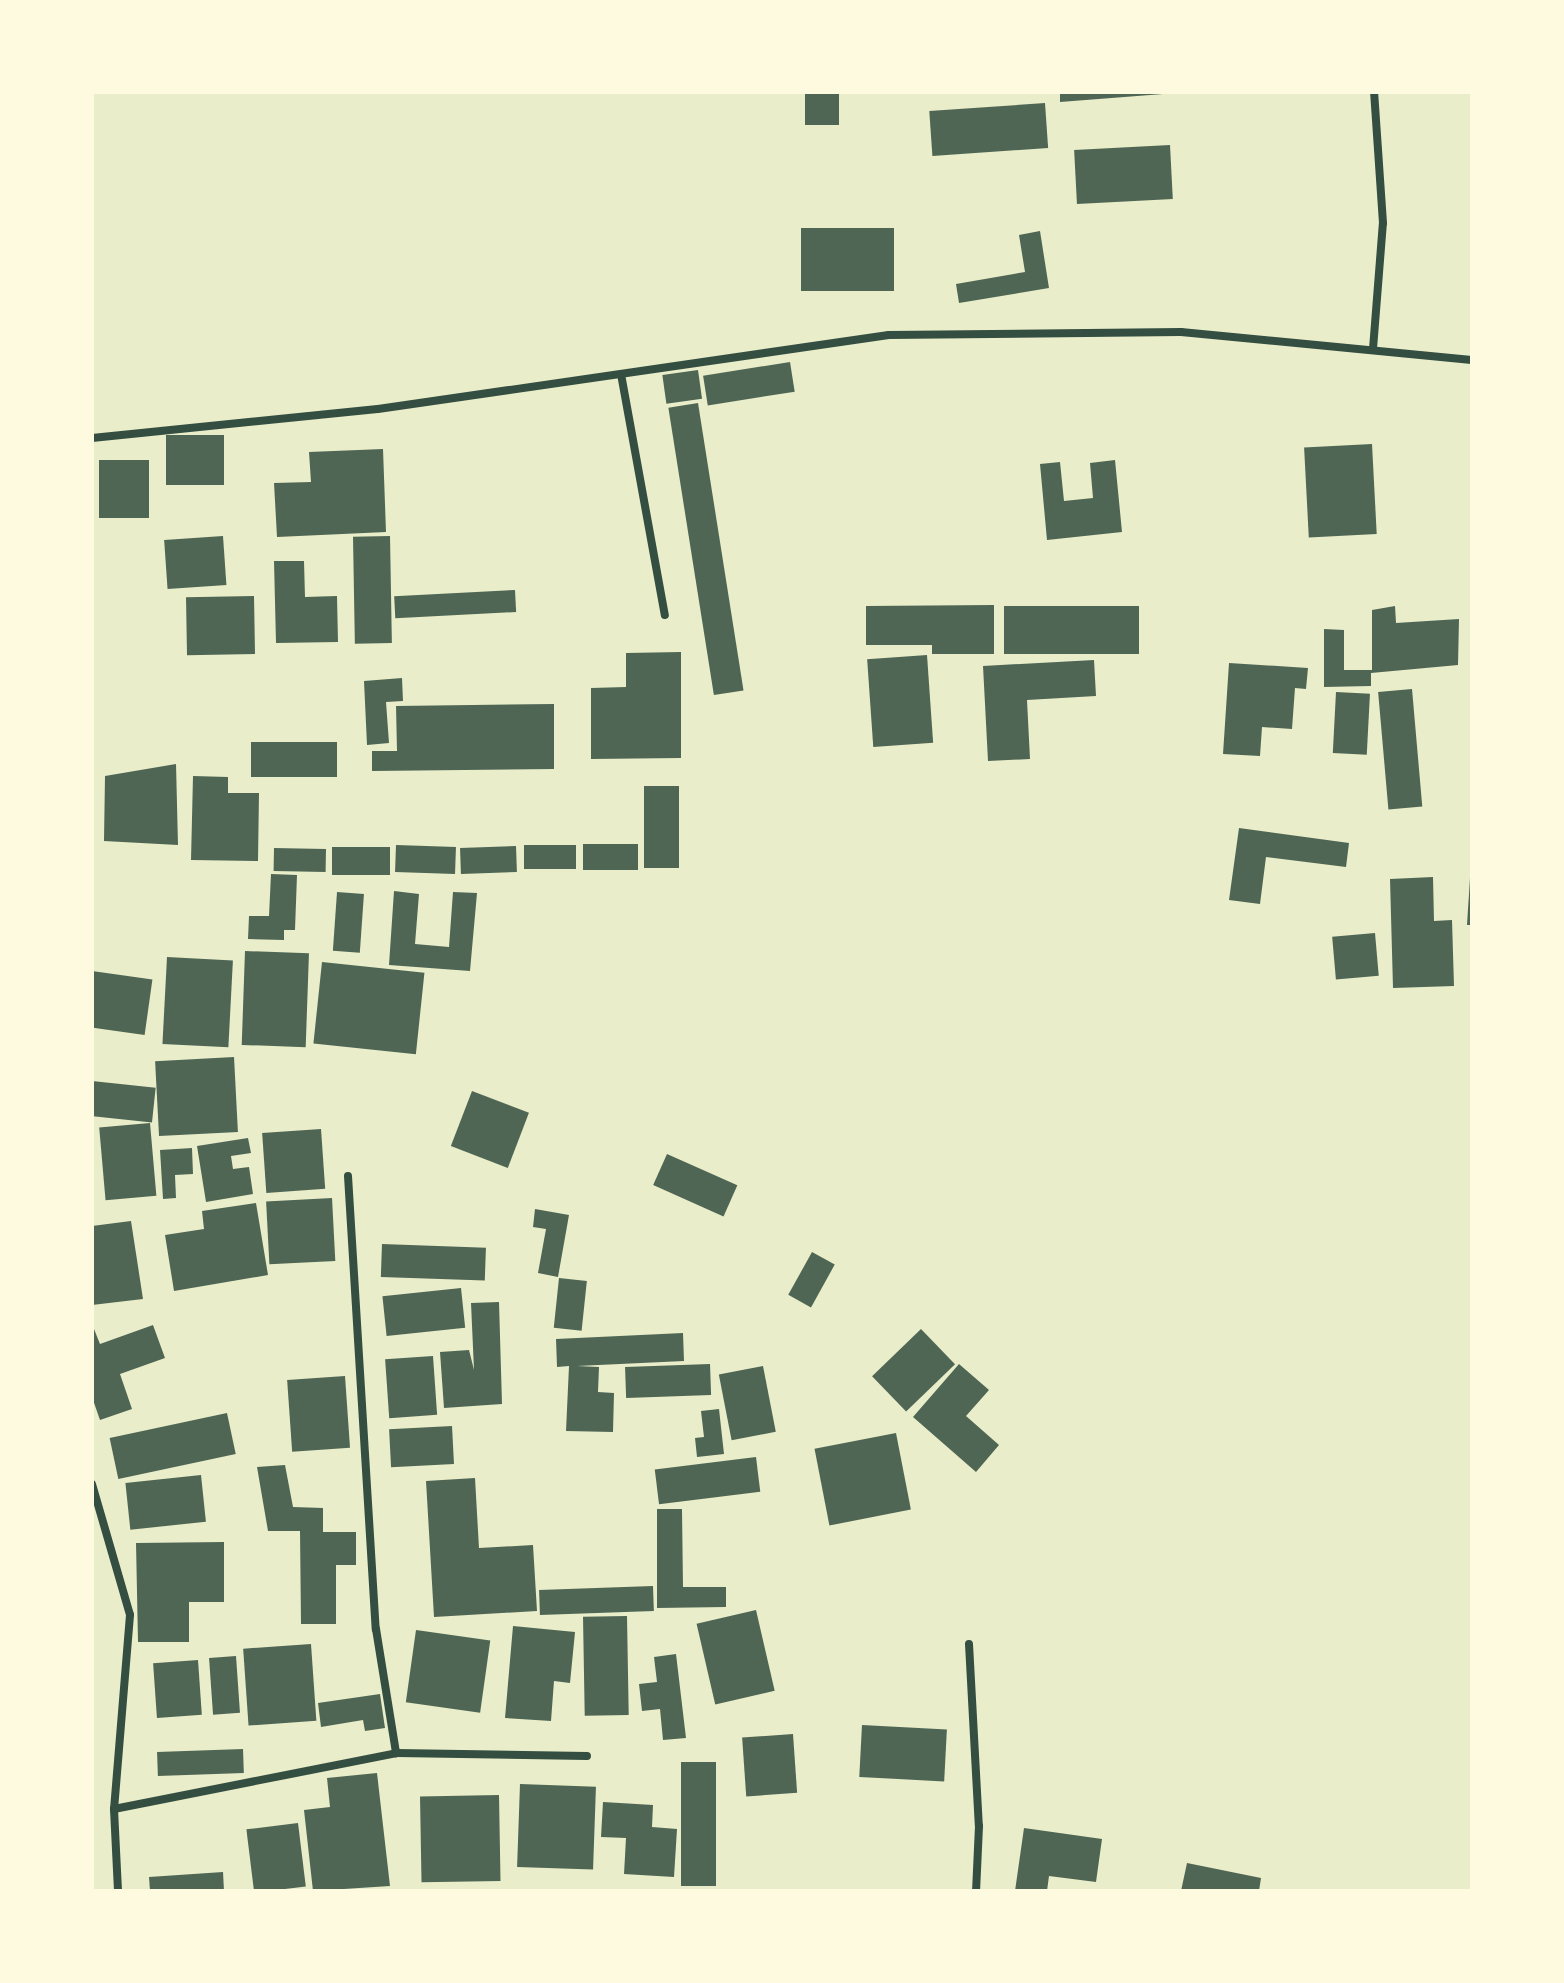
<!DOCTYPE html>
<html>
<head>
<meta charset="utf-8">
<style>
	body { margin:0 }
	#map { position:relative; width:1564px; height:1983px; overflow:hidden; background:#e9edc9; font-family:"Sofia Sans Condensed",sans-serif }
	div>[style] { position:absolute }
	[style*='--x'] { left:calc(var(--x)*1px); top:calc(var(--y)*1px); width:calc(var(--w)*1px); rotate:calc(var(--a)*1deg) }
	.building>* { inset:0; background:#4f6655; transform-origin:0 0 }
	.minor>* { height:8px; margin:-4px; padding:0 4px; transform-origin:4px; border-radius:4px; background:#344e41 }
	span { translate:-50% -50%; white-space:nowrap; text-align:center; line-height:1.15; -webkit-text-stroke:8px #fefae0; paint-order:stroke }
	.frame { position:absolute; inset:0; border:94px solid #fefae0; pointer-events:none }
</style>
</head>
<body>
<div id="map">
	<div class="building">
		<i style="left:805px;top:92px;width:34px;height:33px"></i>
		<i style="clip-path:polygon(1060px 92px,1163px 92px,1163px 94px,1060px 102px)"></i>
		<i style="left:1045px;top:103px;width:45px;height:116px;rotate:86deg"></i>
		<i style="left:1170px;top:145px;width:54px;height:96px;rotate:87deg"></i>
		<i style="left:894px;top:228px;width:63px;height:93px;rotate:90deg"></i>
		<i style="clip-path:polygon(1040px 231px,1049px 288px,959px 303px,956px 284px,1025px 272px,1019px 235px)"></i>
		<i style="left:790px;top:362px;width:30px;height:88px;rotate:81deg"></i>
		<i style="left:698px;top:370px;width:29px;height:36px;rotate:82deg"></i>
		<i style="left:698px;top:403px;width:291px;height:30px;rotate:81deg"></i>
		<i style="left:224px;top:435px;width:50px;height:58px;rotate:90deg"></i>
		<i style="left:1372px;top:444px;width:90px;height:68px;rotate:87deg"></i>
		<i style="clip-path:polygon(383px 449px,386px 532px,277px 537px,274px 483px,311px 482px,309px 452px)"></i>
		<i style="left:99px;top:460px;width:50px;height:58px"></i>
		<i style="clip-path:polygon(1115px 460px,1122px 532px,1047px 540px,1040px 464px,1060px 462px,1064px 501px,1093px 498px,1090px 463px)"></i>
		<i style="left:223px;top:536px;width:49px;height:59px;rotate:86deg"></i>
		<i style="left:390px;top:536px;width:107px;height:37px;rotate:89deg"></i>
		<i style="clip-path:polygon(274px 561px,304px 561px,305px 597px,337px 596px,338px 642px,276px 643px)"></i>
		<i style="left:515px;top:590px;width:22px;height:121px;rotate:87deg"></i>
		<i style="left:254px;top:596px;width:58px;height:68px;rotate:89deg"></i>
		<i style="clip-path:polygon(994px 605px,994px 654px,932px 654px,932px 645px,866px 645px,866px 606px)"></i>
		<i style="left:1004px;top:606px;width:135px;height:48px"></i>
		<i style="clip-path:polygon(1395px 606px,1396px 623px,1459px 619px,1458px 665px,1371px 673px,1371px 686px,1324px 687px,1324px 629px,1344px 630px,1344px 670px,1372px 670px,1372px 610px)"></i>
		<i style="clip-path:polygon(681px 652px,681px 758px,591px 759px,591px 688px,626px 687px,626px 653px)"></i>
		<i style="left:927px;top:655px;width:88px;height:60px;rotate:86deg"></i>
		<i style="clip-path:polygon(1094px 660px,1096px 696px,1027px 700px,1030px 759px,988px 761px,983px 666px)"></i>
		<i style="clip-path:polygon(1229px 663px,1308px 668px,1306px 689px,1295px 688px,1292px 729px,1262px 727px,1260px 756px,1223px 754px)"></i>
		<i style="clip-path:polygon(402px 678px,403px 701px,386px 702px,389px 743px,367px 745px,364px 681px)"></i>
		<i style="left:1412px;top:689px;width:118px;height:34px;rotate:85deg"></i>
		<i style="left:1336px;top:692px;width:34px;height:61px;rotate:3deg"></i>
		<i style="clip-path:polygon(554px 704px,554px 769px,372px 771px,372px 751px,397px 751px,396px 706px)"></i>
		<i style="left:251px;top:742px;width:86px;height:35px"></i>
		<i style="clip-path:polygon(176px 764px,178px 845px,104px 841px,105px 776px)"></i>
		<i style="clip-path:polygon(193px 776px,228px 777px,228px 793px,259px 793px,258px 861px,191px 860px)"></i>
		<i style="left:644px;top:786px;width:35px;height:82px"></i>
		<i style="clip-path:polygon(1239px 828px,1349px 843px,1346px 867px,1266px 857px,1260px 904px,1229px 900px)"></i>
		<i style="left:583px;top:844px;width:55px;height:26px"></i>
		<i style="left:396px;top:845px;width:60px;height:27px;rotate:2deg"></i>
		<i style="left:576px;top:845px;width:24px;height:52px;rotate:90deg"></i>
		<i style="left:516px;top:846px;width:26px;height:56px;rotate:88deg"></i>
		<i style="left:332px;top:847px;width:58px;height:28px"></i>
		<i style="left:274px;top:848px;width:52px;height:23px;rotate:1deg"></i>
		<i style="clip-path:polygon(271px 874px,297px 875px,295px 930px,284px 930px,284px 940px,248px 939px,249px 916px,269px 916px)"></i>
		<i style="clip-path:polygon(1433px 877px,1434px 921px,1452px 920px,1454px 986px,1393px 988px,1390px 879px)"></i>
		<i style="clip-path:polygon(1470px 878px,1472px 878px,1472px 925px,1467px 925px)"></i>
		<i style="clip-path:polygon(394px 891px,419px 894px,415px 944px,449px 947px,453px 892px,477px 893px,470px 971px,389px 965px)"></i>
		<i style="left:337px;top:892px;width:27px;height:59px;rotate:4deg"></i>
		<i style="left:1375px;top:933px;width:43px;height:43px;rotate:85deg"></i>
		<i style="left:245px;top:951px;width:64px;height:94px;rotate:2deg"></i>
		<i style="left:167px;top:957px;width:66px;height:87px;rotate:3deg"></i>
		<i style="left:322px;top:962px;width:103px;height:82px;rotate:6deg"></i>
		<i style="left:92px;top:971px;width:61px;height:56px;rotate:8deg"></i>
		<i style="left:234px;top:1057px;width:75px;height:79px;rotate:87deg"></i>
		<i style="left:92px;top:1081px;width:64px;height:35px;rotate:6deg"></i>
		<i style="left:472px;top:1091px;width:61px;height:59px;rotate:21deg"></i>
		<i style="left:150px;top:1123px;width:73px;height:51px;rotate:85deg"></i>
		<i style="left:321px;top:1129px;width:60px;height:59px;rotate:86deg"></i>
		<i style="clip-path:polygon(248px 1138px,251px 1153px,231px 1156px,233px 1169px,249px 1167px,253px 1194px,206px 1202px,197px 1146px)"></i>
		<i style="clip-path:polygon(192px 1148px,193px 1174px,175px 1175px,176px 1198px,163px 1199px,160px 1150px)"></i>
		<i style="left:667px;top:1154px;width:77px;height:34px;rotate:24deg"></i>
		<i style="left:332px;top:1198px;width:63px;height:66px;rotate:87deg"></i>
		<i style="clip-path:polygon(256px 1203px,268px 1275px,174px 1291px,165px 1235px,204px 1229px,202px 1211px)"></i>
		<i style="clip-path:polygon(535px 1209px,569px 1215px,558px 1277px,538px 1273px,546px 1229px,533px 1227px)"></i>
		<i style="clip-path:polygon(131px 1221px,143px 1299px,92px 1305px,92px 1226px)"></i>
		<i style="left:382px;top:1244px;width:104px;height:33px;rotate:2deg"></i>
		<i style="left:812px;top:1252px;width:26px;height:49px;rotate:29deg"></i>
		<i style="left:559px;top:1278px;width:28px;height:50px;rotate:6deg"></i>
		<i style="left:461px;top:1288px;width:40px;height:79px;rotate:84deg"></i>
		<i style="clip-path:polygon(499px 1302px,502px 1404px,444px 1408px,440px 1352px,469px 1350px,474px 1370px,471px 1303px)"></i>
		<i style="clip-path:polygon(92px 1324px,100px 1344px,153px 1325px,165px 1358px,120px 1374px,132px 1409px,100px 1420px,92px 1397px)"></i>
		<i style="left:921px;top:1329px;width:49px;height:68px;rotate:46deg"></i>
		<i style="clip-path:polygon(683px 1333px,684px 1361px,577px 1366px,599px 1367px,598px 1392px,614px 1393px,613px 1432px,566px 1431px,569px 1366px,557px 1367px,556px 1339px)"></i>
		<i style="left:433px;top:1356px;width:59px;height:48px;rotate:86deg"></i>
		<i style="left:710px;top:1364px;width:31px;height:85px;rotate:88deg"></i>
		<i style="clip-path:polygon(959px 1364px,989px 1390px,966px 1416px,999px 1445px,976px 1472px,913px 1417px)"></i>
		<i style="left:763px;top:1366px;width:67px;height:45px;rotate:79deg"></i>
		<i style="left:345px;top:1376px;width:72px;height:58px;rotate:86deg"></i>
		<i style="clip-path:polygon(719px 1409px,724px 1454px,697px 1457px,695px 1438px,704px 1437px,701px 1411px)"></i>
		<i style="left:227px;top:1413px;width:42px;height:120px;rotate:78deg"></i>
		<i style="left:452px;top:1426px;width:38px;height:63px;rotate:87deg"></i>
		<i style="left:896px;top:1433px;width:78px;height:83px;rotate:79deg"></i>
		<i style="left:756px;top:1457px;width:35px;height:102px;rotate:83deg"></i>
		<i style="clip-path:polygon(285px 1465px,293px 1507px,323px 1508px,323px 1532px,356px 1532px,356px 1565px,336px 1565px,336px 1624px,301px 1624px,300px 1531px,268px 1531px,257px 1467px)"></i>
		<i style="left:201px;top:1475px;width:47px;height:76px;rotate:84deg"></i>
		<i style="clip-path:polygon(475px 1478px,479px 1548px,533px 1545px,537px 1611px,434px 1617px,426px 1481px)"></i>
		<i style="clip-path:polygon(657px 1509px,682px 1509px,683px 1587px,726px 1587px,726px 1607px,657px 1608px)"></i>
		<i style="clip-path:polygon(224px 1542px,224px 1602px,189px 1602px,189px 1642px,138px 1642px,136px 1543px)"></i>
		<i style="left:653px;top:1586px;width:25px;height:114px;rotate:88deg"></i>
		<i style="left:756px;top:1610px;width:83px;height:61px;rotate:77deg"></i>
		<i style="left:627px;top:1616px;width:99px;height:44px;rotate:89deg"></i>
		<i style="clip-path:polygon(513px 1626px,575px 1632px,570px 1683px,554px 1681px,551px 1721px,505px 1718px)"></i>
		<i style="left:416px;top:1630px;width:75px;height:73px;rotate:8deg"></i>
		<i style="left:311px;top:1644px;width:77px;height:68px;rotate:86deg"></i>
		<i style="clip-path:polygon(676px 1654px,686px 1738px,663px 1740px,660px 1709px,642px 1711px,639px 1684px,657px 1682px,654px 1657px)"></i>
		<i style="left:236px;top:1656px;width:57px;height:27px;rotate:86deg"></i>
		<i style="left:198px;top:1660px;width:55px;height:45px;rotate:86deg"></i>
		<i style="clip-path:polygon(380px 1694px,385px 1728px,365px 1731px,363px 1720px,321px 1727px,318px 1703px)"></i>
		<i style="left:862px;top:1725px;width:85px;height:52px;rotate:3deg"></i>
		<i style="left:793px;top:1734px;width:59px;height:51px;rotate:86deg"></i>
		<i style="left:243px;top:1749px;width:24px;height:86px;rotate:88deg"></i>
		<i style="left:681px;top:1762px;width:35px;height:124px"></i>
		<i style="clip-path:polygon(377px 1773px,390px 1886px,313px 1891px,304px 1810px,330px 1807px,327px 1778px)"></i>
		<i style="left:520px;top:1784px;width:76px;height:83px;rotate:2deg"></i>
		<i style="left:499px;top:1795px;width:86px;height:79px;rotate:89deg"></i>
		<i style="clip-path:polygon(603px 1802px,653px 1805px,652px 1827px,677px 1829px,674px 1877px,624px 1874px,626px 1838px,601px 1837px)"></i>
		<i style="left:298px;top:1823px;width:64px;height:52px;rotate:83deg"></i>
		<i style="clip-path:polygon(1024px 1828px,1102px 1839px,1096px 1882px,1049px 1876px,1047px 1891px,1015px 1891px)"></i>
		<i style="clip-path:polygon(1187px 1863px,1261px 1878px,1259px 1891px,1181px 1891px)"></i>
		<i style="clip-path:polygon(223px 1872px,224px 1891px,150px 1891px,149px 1877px)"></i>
	</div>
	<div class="minor">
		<i style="--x:1373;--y:349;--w:126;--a:-85.5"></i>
		<i style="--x:1383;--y:223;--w:131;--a:-93.9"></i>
		<i style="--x:621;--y:374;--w:245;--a:79.7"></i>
		<i style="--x:92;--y:438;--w:287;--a:-5.8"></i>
		<i style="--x:378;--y:409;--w:516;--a:-8.24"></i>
		<i style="--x:889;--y:335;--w:292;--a:-0.6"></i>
		<i style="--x:1181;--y:332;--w:292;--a:5.5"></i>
		<i style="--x:348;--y:1176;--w:454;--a:86.5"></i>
		<i style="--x:376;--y:1629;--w:126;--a:80.8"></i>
		<i style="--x:92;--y:1484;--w:136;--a:73.8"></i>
		<i style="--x:130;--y:1615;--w:195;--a:94.7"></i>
		<i style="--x:114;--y:1809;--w:82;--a:87.2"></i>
		<i style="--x:969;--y:1644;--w:182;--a:86.9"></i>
		<i style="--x:979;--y:1826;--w:65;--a:92.6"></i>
		<i style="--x:114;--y:1809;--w:288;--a:-11.2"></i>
		<i style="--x:396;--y:1753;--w:191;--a:0.9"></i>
	</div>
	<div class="frame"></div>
</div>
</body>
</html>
